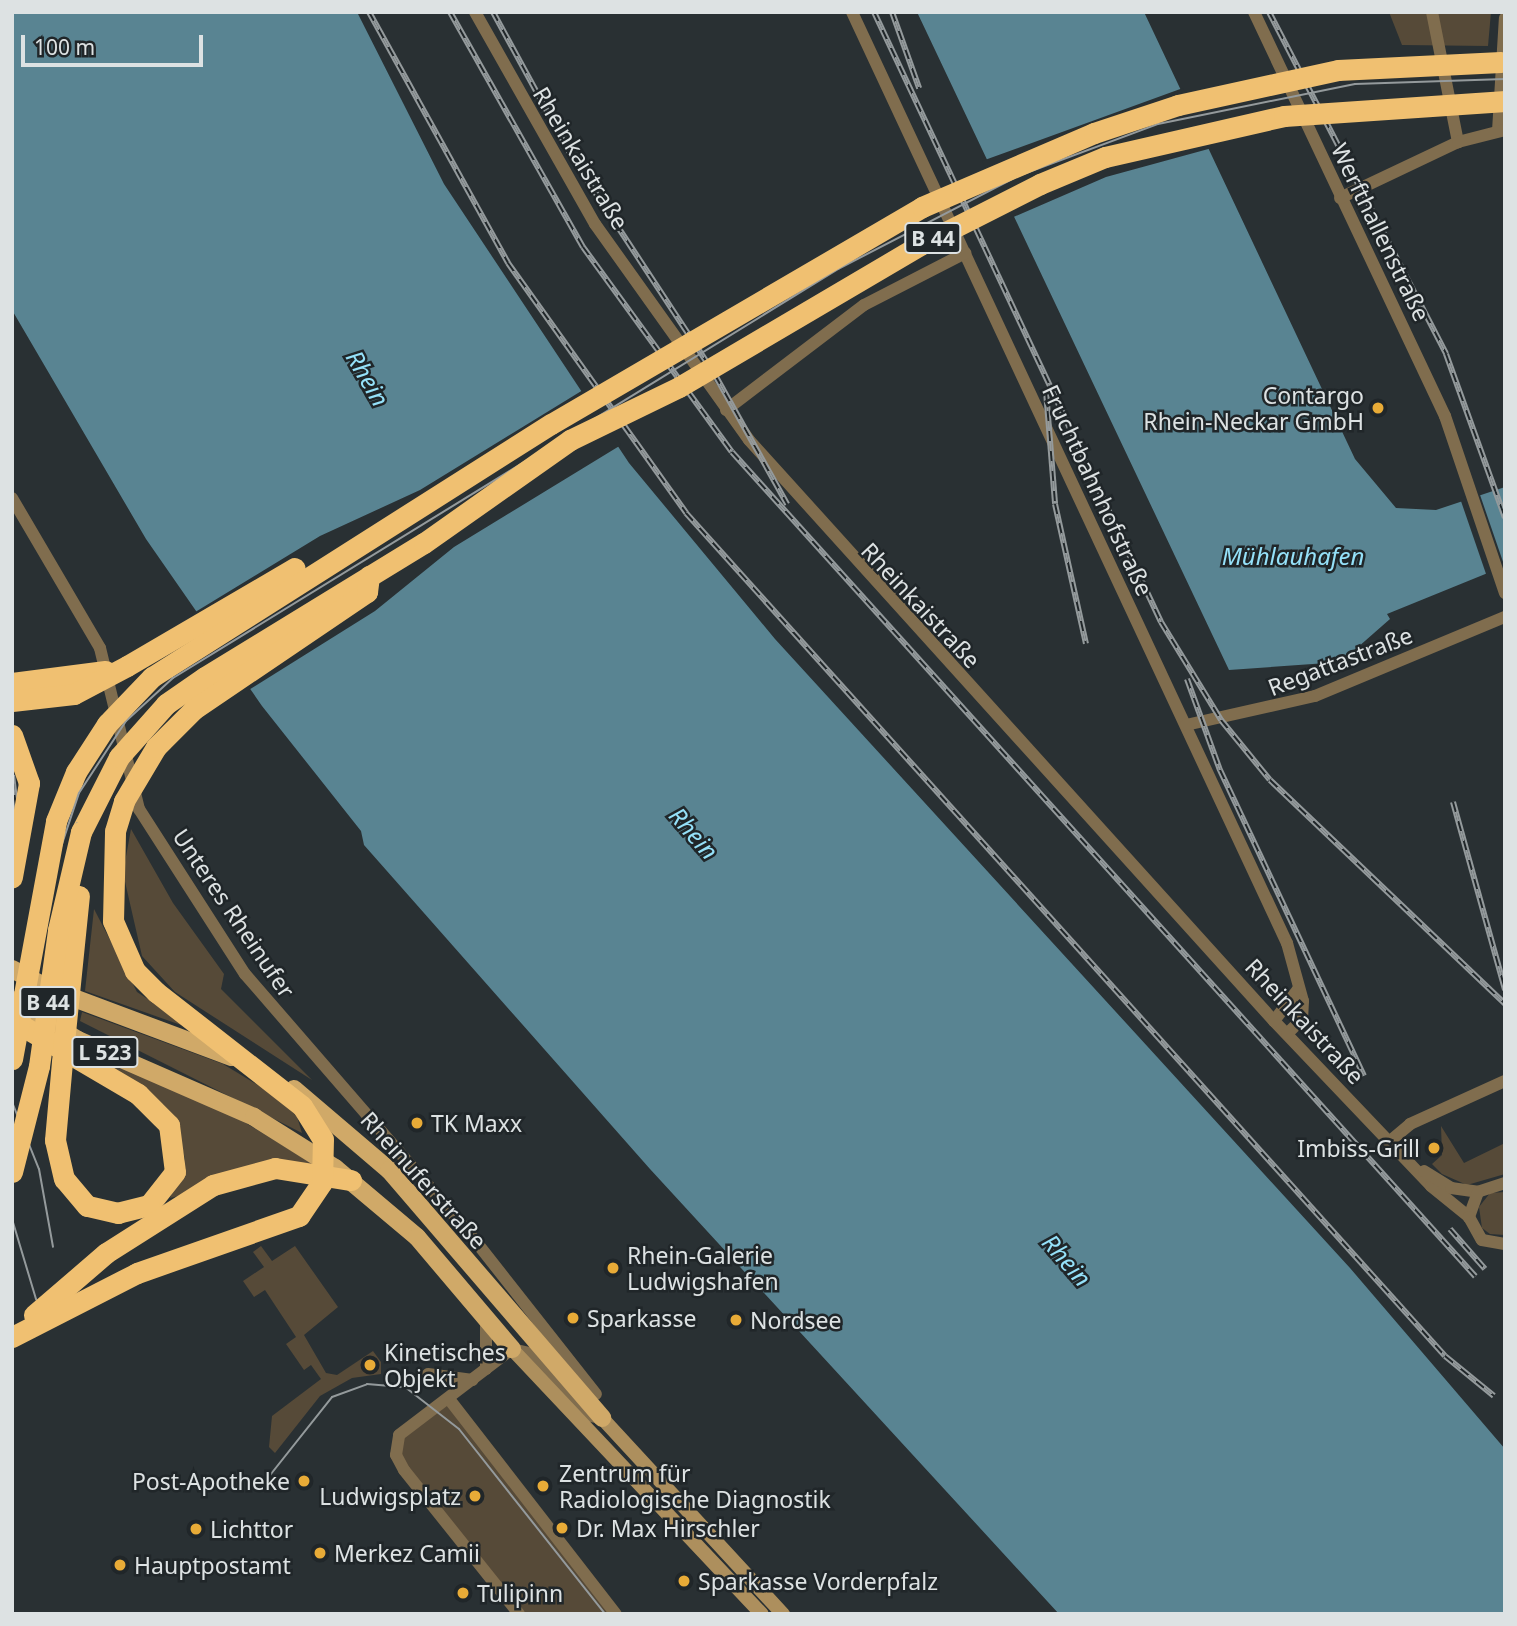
<!DOCTYPE html>
<html>
<head>
<meta charset="utf-8">
<style>
	body { margin:0 }
	#map { position:relative; width:1517px; height:1626px; overflow:hidden; background:#293033; font-family:"Noto Sans",sans-serif }
	div>[style] { position:absolute }
	[style*='--x'] { left:calc(var(--x)*1px); top:calc(var(--y)*1px); width:calc(var(--w)*1px); rotate:calc(var(--a)*1deg) }
	.green>* { inset:0; background:#564a38 }
	.water>* { inset:0; background:#598492 }
	.pier>* { inset:0; background:#293033; transform-origin:0 0 }
	.street>* { height:12px; margin:-6px; padding:0 6px; transform-origin:6px; border-radius:6px; background:#806d4e }
	.secondary>* { height:14px; margin:-7px; padding:0 7px; transform-origin:7px; border-radius:7px; background:#ad8f5d }
	.primary>* { height:18px; margin:-9px; padding:0 9px; transform-origin:9px; border-radius:9px; background:#d0a968 }
	.highway>* { height:21px; margin:-10.5px; padding:0 10.5px; transform-origin:10.5px; border-radius:10.5px; background:#f0c071 }
	.tram>* { height:2px; margin:-1px; padding:0 1px; transform-origin:1px; border-radius:1px; background:#949a9c }
	.rail>* { height:6px; margin-top:-3px; transform-origin:0; background:repeating-linear-gradient(90deg,#202629 0 10px,#949a9c 0 20px); box-sizing:border-box; border-block:2px solid #949a9c }
	.highway-bridge>* { height:21px; margin:-10.5px; padding:0 10.5px; transform-origin:10.5px; border-radius:10.5px; background:#f0c071 }
	.dots>* { width:19px; height:19px; translate:-50% -50%; box-sizing:border-box; border:4px solid #202629; border-radius:50% }
	span { translate:-50% -50%; white-space:nowrap; text-align:center; line-height:1.15; -webkit-text-stroke:5px #202629; paint-order:stroke }
	.shield-label span { padding:2px 5px; background:#202629; border:2px solid; border-radius:5px; -webkit-text-stroke-width:0 }
	.shield-label { font-size:21px; color:#dde2e3; font-weight:700 }
	.street-label { font-size:23px; color:#dde2e3 }
	.poi-label { font-size:23px; color:#dde2e3 }
	.right { translate:-100% -50%; text-align:right }
	.left { translate:0 -50%; text-align:left }
	.water-label { font-size:24px; color:#95e1f9; font-style:italic }
	.frame { position:absolute; inset:0; border:14px solid #dde2e3; pointer-events:none }
	.scale { position:absolute; left:21px; top:35px; width:182px; height:32px; box-sizing:border-box; border:4px solid #dde2e3; border-top:0; padding-left:9px; font-size:21px; line-height:24px; white-space:nowrap; color:#dde2e3; -webkit-text-stroke:5px #202629; paint-order:stroke }
</style>
</head>
<body>
<div id="map">
	<div class="green">
		<i style="clip-path:polygon(1389px 12px,1491px 12px,1488px 46px,1402px 45px)"></i>
		<i style="clip-path:polygon(131px 829px,173px 903px,224px 974px,221px 989px,312px 1080px,175px 992px,142px 956px,123px 873px)"></i>
		<i style="clip-path:polygon(94px 909px,137px 992px,195px 1030px,85px 991px)"></i>
		<i style="clip-path:polygon(82px 1012px,223px 1064px,294px 1107px,302px 1133px,80px 1021px)"></i>
		<i style="clip-path:polygon(83px 1050px,236px 1117px,313px 1164px,170px 1198px,185px 1159px,175px 1120px)"></i>
		<i style="clip-path:polygon(1441px 1126px,1464px 1163px,1505px 1143px,1505px 1174px,1467px 1185px,1442px 1174px,1432px 1164px,1442px 1155px)"></i>
		<i style="clip-path:polygon(1505px 1192px,1505px 1235px,1490px 1234px,1482px 1228px,1479px 1207px,1490px 1193px)"></i>
		<i style="clip-path:polygon(261px 1246px,272px 1261px,295px 1246px,338px 1307px,304px 1335px,326px 1373px,337px 1375px,373px 1351px,381px 1362px,381px 1374px,352px 1378px,320px 1396px,275px 1453px,269px 1447px,272px 1416px,321px 1379px,311px 1365px,304px 1370px,286px 1344px,296px 1337px,265px 1290px,254px 1297px,243px 1281px,264px 1267px,253px 1252px)"></i>
		<i style="clip-path:polygon(449px 1399px,616px 1614px,519px 1614px,404px 1470px,399px 1435px)"></i>
	</div>
	<div class="water">
		<i style="clip-path:polygon(12px 12px,357px 12px,444px 184px,629px 463px,775px 639px,1350px 1268px,1505px 1449px,1505px 1614px,1059px 1614px,650px 1169px,364px 845px,361px 831px,262px 706px,146px 539px,12px 310px)"></i>
		<i style="clip-path:polygon(917px 12px,1144px 12px,1355px 459px,1396px 508px,1436px 510px,1505px 487px,1505px 566px,1387px 614px,1390px 619px,1341px 662px,1229px 670px)"></i>
	</div>
	<div class="pier">
		<i style="clip-path:polygon(1183px 88px,1212px 148px,1106px 177px,1009px 219px,982px 161px)"></i>
		<i style="clip-path:polygon(583px 390px,621px 445px,454px 547px,375px 611px,247px 691px,192px 614px,320px 536px,420px 490px)"></i>
		<i style="left:1479px;top:492px;width:80px;height:20px;rotate:71deg"></i>
	</div>
	<div class="street">
		<i style="--x:475;--y:12;--w:244;--a:60.5"></i>
		<i style="--x:595;--y:224;--w:265;--a:54.5"></i>
		<i style="--x:749;--y:440;--w:783;--a:47.9"></i>
		<i style="--x:1274;--y:1021;--w:228;--a:46.4"></i>
		<i style="--x:1431;--y:1186;--w:49;--a:39.2"></i>
		<i style="--x:852;--y:12;--w:1028;--a:64.96"></i>
		<i style="--x:1287;--y:943;--w:60;--a:74.6"></i>
		<i style="--x:1303;--y:1001;--w:18;--a:93"></i>
		<i style="--x:1302;--y:1019;--w:21;--a:135"></i>
		<i style="--x:1254;--y:12;--w:447;--a:64.7"></i>
		<i style="--x:1445;--y:416;--w:187;--a:71.3"></i>
		<i style="--x:1432;--y:12;--w:133;--a:78.7"></i>
		<i style="--x:1498;--y:131;--w:113;--a:-86.5"></i>
		<i style="--x:1340;--y:198;--w:131;--a:-25.4"></i>
		<i style="--x:1458;--y:142;--w:49;--a:-14.3"></i>
		<i style="--x:726;--y:410;--w:173;--a:-37.3"></i>
		<i style="--x:864;--y:305;--w:114;--a:-27.2"></i>
		<i style="--x:12;--y:498;--w:174;--a:59.6"></i>
		<i style="--x:100;--y:648;--w:166;--a:76.4"></i>
		<i style="--x:139;--y:809;--w:196;--a:57.3"></i>
		<i style="--x:245;--y:974;--w:337;--a:49.1"></i>
		<i style="--x:466;--y:1229;--w:210;--a:51.8"></i>
		<i style="--x:1186;--y:725;--w:132;--a:-12.7"></i>
		<i style="--x:1315;--y:696;--w:206;--a:-22.6"></i>
		<i style="--x:1274;--y:1021;--w:41;--a:-52.9"></i>
		<i style="--x:1390;--y:1141;--w:26;--a:-40"></i>
		<i style="--x:1410;--y:1124;--w:104;--a:-24.4"></i>
		<i style="--x:1424;--y:1171;--w:32;--a:32"></i>
		<i style="--x:1451;--y:1188;--w:27;--a:8"></i>
		<i style="--x:1505;--y:1183;--w:28;--a:162"></i>
		<i style="--x:1478;--y:1192;--w:27;--a:110"></i>
		<i style="--x:1469;--y:1217;--w:26;--a:61"></i>
		<i style="--x:1482;--y:1240;--w:23;--a:10"></i>
		<i style="--x:486;--y:1317;--w:52;--a:90"></i>
		<i style="--x:428;--y:1374;--w:45;--a:7.6"></i>
		<i style="--x:449;--y:1399;--w:272;--a:52.2"></i>
		<i style="--x:519;--y:1614;--w:184;--a:-128.6"></i>
		<i style="--x:404;--y:1470;--w:17;--a:-118"></i>
		<i style="--x:396;--y:1455;--w:20;--a:-81"></i>
		<i style="--x:399;--y:1435;--w:142;--a:-37.3"></i>
		<i style="--x:512;--y:1349;--w:17;--a:13"></i>
		<i style="--x:529;--y:1353;--w:84;--a:47.4"></i>
		<i style="--x:586;--y:1415;--w:16;--a:11"></i>
	</div>
	<div class="secondary">
		<i style="--x:512;--y:1349;--w:364;--a:46.7"></i>
		<i style="--x:602;--y:1418;--w:267;--a:47.3"></i>
	</div>
	<div class="primary">
		<i style="--x:12;--y:969;--w:40;--a:28"></i>
		<i style="--x:47;--y:988;--w:197;--a:20.5"></i>
		<i style="--x:12;--y:1000;--w:77;--a:31.2"></i>
		<i style="--x:78;--y:1040;--w:192;--a:23.6"></i>
		<i style="--x:254;--y:1117;--w:96;--a:32.2"></i>
		<i style="--x:335;--y:1168;--w:107;--a:40.1"></i>
		<i style="--x:417;--y:1237;--w:147;--a:49.7"></i>
		<i style="--x:294;--y:1089;--w:125;--a:40.5"></i>
		<i style="--x:389;--y:1170;--w:327;--a:49.3"></i>
	</div>
	<div class="highway">
		<i style="--x:127;--y:666;--w:194;--a:-30.3"></i>
		<i style="--x:152;--y:677;--w:472;--a:-32.4"></i>
		<i style="--x:205;--y:677;--w:257;--a:-31.5"></i>
		<i style="--x:56;--y:821;--w:53;--a:-67.8"></i>
		<i style="--x:76;--y:772;--w:57;--a:-57.1"></i>
		<i style="--x:81;--y:832;--w:84;--a:-63.1"></i>
		<i style="--x:113;--y:921;--w:55;--a:66.3"></i>
		<i style="--x:135;--y:971;--w:30;--a:45"></i>
		<i style="--x:156;--y:992;--w:185;--a:38"></i>
		<i style="--x:302;--y:1106;--w:39;--a:58"></i>
		<i style="--x:12;--y:1020;--w:146;--a:30.4"></i>
		<i style="--x:138;--y:1094;--w:44;--a:45"></i>
		<i style="--x:169;--y:1125;--w:47;--a:82.7"></i>
		<i style="--x:175;--y:1172;--w:42;--a:128.2"></i>
		<i style="--x:149;--y:1205;--w:32;--a:166"></i>
		<i style="--x:118;--y:1213;--w:32;--a:-167"></i>
		<i style="--x:87;--y:1206;--w:35;--a:-130"></i>
		<i style="--x:64;--y:1179;--w:40;--a:-103"></i>
		<i style="--x:55;--y:1140;--w:78;--a:-84.9"></i>
		<i style="--x:213;--y:1185;--w:64;--a:-15.3"></i>
		<i style="--x:275;--y:1168;--w:77;--a:9"></i>
	</div>
	<div class="tram">
		<i style="--x:43;--y:939;--w:84;--a:-79.8"></i>
		<i style="--x:58;--y:856;--w:66;--a:-71.6"></i>
		<i style="--x:79;--y:793;--w:86;--a:-56.9"></i>
		<i style="--x:126;--y:721;--w:64;--a:-42.5"></i>
		<i style="--x:173;--y:678;--w:781;--a:-31.59"></i>
		<i style="--x:838;--y:269;--w:203;--a:-27.3"></i>
		<i style="--x:1018;--y:176;--w:149;--a:-20.4"></i>
		<i style="--x:1158;--y:124;--w:201;--a:-11.5"></i>
		<i style="--x:1355;--y:84;--w:150;--a:-1.9"></i>
		<i style="--x:54;--y:939;--w:118;--a:-78.8"></i>
		<i style="--x:12;--y:1102;--w:72;--a:68.1"></i>
		<i style="--x:39;--y:1169;--w:79;--a:79.8"></i>
		<i style="--x:12;--y:1219;--w:84;--a:73.3"></i>
		<i style="--x:263;--y:1484;--w:111;--a:-51.6"></i>
		<i style="--x:332;--y:1397;--w:37;--a:-20"></i>
		<i style="--x:367;--y:1384;--w:38;--a:5"></i>
		<i style="--x:405;--y:1387;--w:68;--a:37.9"></i>
		<i style="--x:459;--y:1429;--w:236;--a:51.7"></i>
	</div>
	<div class="rail">
		<i style="--x:369;--y:12;--w:287;--a:61"></i>
		<i style="--x:508;--y:263;--w:307;--a:54.5"></i>
		<i style="--x:686;--y:513;--w:1134;--a:48"></i>
		<i style="--x:1445;--y:1356;--w:63;--a:39.2"></i>
		<i style="--x:450;--y:12;--w:270;--a:60.5"></i>
		<i style="--x:583;--y:247;--w:253;--a:54"></i>
		<i style="--x:732;--y:452;--w:1110;--a:47.96"></i>
		<i style="--x:493;--y:12;--w:165;--a:61.4"></i>
		<i style="--x:572;--y:157;--w:261;--a:56.7"></i>
		<i style="--x:715;--y:375;--w:148;--a:60.8"></i>
		<i style="--x:874;--y:12;--w:674;--a:64.8"></i>
		<i style="--x:1161;--y:622;--w:115;--a:58.5"></i>
		<i style="--x:1221;--y:720;--w:77;--a:50.8"></i>
		<i style="--x:1270;--y:780;--w:325;--a:43.6"></i>
		<i style="--x:892;--y:12;--w:81;--a:70.4"></i>
		<i style="--x:1269;--y:12;--w:385;--a:62.6"></i>
		<i style="--x:1446;--y:354;--w:174;--a:70.2"></i>
		<i style="--x:1046;--y:391;--w:113;--a:85.4"></i>
		<i style="--x:1055;--y:504;--w:143;--a:77.5"></i>
		<i style="--x:1187;--y:679;--w:97;--a:70.1"></i>
		<i style="--x:1220;--y:770;--w:338;--a:64.8"></i>
		<i style="--x:12;--y:775;--w:48;--a:82.9"></i>
		<i style="--x:1453;--y:802;--w:195;--a:74.5"></i>
		<i style="--x:1450;--y:1229;--w:53;--a:48.8"></i>
	</div>
	<div class="highway-bridge">
		<i style="--x:551;--y:424;--w:430;--a:-30.3"></i>
		<i style="--x:922;--y:207;--w:187;--a:-23.3"></i>
		<i style="--x:1094;--y:133;--w:89;--a:-18.4"></i>
		<i style="--x:1178;--y:105;--w:164;--a:-12.3"></i>
		<i style="--x:1338;--y:70;--w:163;--a:-2.8"></i>
		<i style="--x:424;--y:543;--w:179;--a:-35.2"></i>
		<i style="--x:570;--y:440;--w:121;--a:-25.9"></i>
		<i style="--x:679;--y:387;--w:280;--a:-30.5"></i>
		<i style="--x:920;--y:245;--w:135;--a:-26.9"></i>
		<i style="--x:1040;--y:184;--w:70;--a:-22.6"></i>
		<i style="--x:1105;--y:157;--w:184;--a:-12.9"></i>
		<i style="--x:1284;--y:116;--w:222;--a:-3.9"></i>
		<i style="--x:12;--y:683;--w:94;--a:-7.4"></i>
		<i style="--x:12;--y:701;--w:62;--a:-6.4"></i>
		<i style="--x:74;--y:694;--w:60;--a:-27.8"></i>
		<i style="--x:107;--y:724;--w:65;--a:-46.2"></i>
		<i style="--x:12;--y:735;--w:51;--a:70.5"></i>
		<i style="--x:29;--y:783;--w:96;--a:100.3"></i>
		<i style="--x:119;--y:757;--w:71;--a:-48.4"></i>
		<i style="--x:166;--y:704;--w:47;--a:-34.7"></i>
		<i style="--x:113;--y:921;--w:90;--a:-88.7"></i>
		<i style="--x:115;--y:831;--w:31;--a:-73"></i>
		<i style="--x:124;--y:801;--w:63;--a:-59.3"></i>
		<i style="--x:156;--y:747;--w:54;--a:-45"></i>
		<i style="--x:194;--y:709;--w:209;--a:-34.1"></i>
		<i style="--x:367;--y:592;--w:16;--a:-83"></i>
		<i style="--x:12;--y:1059;--w:242;--a:-79.5"></i>
		<i style="--x:62;--y:1062;--w:167;--a:-84.2"></i>
		<i style="--x:12;--y:1172;--w:109;--a:-75.7"></i>
		<i style="--x:39;--y:1066;--w:137;--a:-82"></i>
		<i style="--x:58;--y:930;--w:101;--a:-76.8"></i>
		<i style="--x:34;--y:1315;--w:95;--a:-40.7"></i>
		<i style="--x:106;--y:1253;--w:127;--a:-32.4"></i>
		<i style="--x:12;--y:1337;--w:140;--a:-27.1"></i>
		<i style="--x:137;--y:1273;--w:172;--a:-19.4"></i>
		<i style="--x:299;--y:1216;--w:41;--a:-55.9"></i>
		<i style="--x:322;--y:1182;--w:43;--a:-88.7"></i>
	</div>
	<div class="dots">
		<i style="left:1378px;top:408px;background:#e8ab37"></i>
		<i style="left:417px;top:1123px;background:#e8ab37"></i>
		<i style="left:1434px;top:1148px;background:#e8ab37"></i>
		<i style="left:613px;top:1268px;background:#e8ab37"></i>
		<i style="left:573px;top:1318px;background:#e8ab37"></i>
		<i style="left:736px;top:1320px;background:#e8ab37"></i>
		<i style="left:370px;top:1365px;background:#e8ab37"></i>
		<i style="left:304px;top:1481px;background:#e8ab37"></i>
		<i style="left:543px;top:1486px;background:#e8ab37"></i>
		<i style="left:475px;top:1496px;background:#e8ab37"></i>
		<i style="left:562px;top:1528px;background:#e8ab37"></i>
		<i style="left:196px;top:1529px;background:#e8ab37"></i>
		<i style="left:320px;top:1553px;background:#e8ab37"></i>
		<i style="left:120px;top:1565px;background:#e8ab37"></i>
		<i style="left:684px;top:1581px;background:#e8ab37"></i>
		<i style="left:463px;top:1593px;background:#e8ab37"></i>
	</div>
	<div class="shield-label">
		<span style="left:933px;top:238px">B 44</span>
		<span style="left:48px;top:1002px">B 44</span>
		<span style="left:105px;top:1052px">L 523</span>
	</div>
	<div class="street-label">
		<span style="left:581px;top:158px;rotate:59deg">Rheinkaistraße</span>
		<span style="left:1381px;top:232px;rotate:64deg">Werfthallenstraße</span>
		<span style="left:1098px;top:490px;rotate:65deg">Fruchtbahnhofstraße</span>
		<span style="left:921px;top:605px;rotate:47deg">Rheinkaistraße</span>
		<span style="left:1340px;top:661px;rotate:-21deg">Regattastraße</span>
		<span style="left:234px;top:913px;rotate:56deg">Unteres Rheinufer</span>
		<span style="left:1305px;top:1021px;rotate:47deg">Rheinkaistraße</span>
		<span style="left:424px;top:1180px;rotate:48deg">Rheinuferstraße</span>
	</div>
	<div class="poi-label">
		<span class="right" style="left:1364px;top:408px">Contargo<br>Rhein-Neckar GmbH</span>
		<span class="left" style="left:431px;top:1123px">TK Maxx</span>
		<span class="right" style="left:1420px;top:1148px">Imbiss-Grill</span>
		<span class="left" style="left:627px;top:1268px">Rhein-Galerie<br>Ludwigshafen</span>
		<span class="left" style="left:587px;top:1318px">Sparkasse</span>
		<span class="left" style="left:750px;top:1320px">Nordsee</span>
		<span class="left" style="left:384px;top:1365px">Kinetisches<br>Objekt</span>
		<span class="left" style="left:559px;top:1486px">Zentrum für<br>Radiologische Diagnostik</span>
		<span class="right" style="left:290px;top:1481px">Post-Apotheke</span>
		<span class="right" style="left:461px;top:1496px">Ludwigsplatz</span>
		<span class="left" style="left:576px;top:1528px">Dr. Max Hirschler</span>
		<span class="left" style="left:210px;top:1529px">Lichttor</span>
		<span class="left" style="left:334px;top:1553px">Merkez Camii</span>
		<span class="left" style="left:134px;top:1565px">Hauptpostamt</span>
		<span class="left" style="left:698px;top:1581px">Sparkasse Vorderpfalz</span>
		<span class="left" style="left:477px;top:1593px">Tulipinn</span>
	</div>
	<div class="water-label">
		<span style="left:368px;top:378px;rotate:60deg">Rhein</span>
		<span style="left:1293px;top:556px">Mühlauhafen</span>
		<span style="left:694px;top:833px;rotate:49deg">Rhein</span>
		<span style="left:1067px;top:1260px;rotate:49deg">Rhein</span>
	</div>
	<div class="frame"></div>
	<div class="scale">100 m</div>
</div>
</body>
</html>
